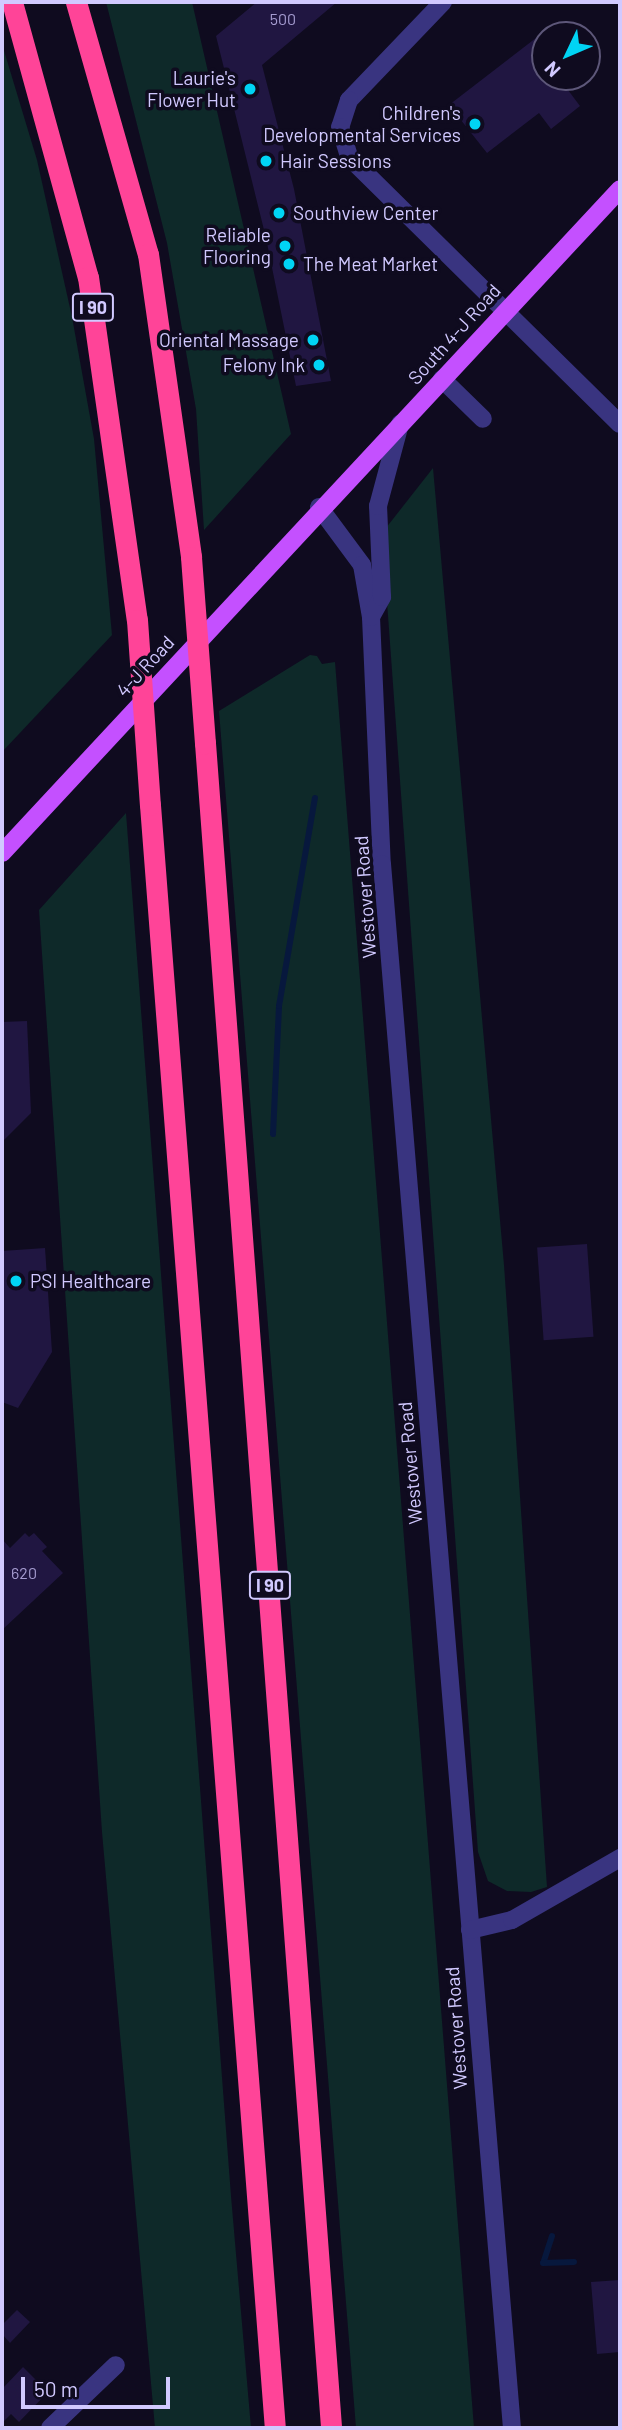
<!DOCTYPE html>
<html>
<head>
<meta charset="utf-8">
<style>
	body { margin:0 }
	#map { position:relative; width:622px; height:2430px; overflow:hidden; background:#0f0b1f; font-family:Barlow,sans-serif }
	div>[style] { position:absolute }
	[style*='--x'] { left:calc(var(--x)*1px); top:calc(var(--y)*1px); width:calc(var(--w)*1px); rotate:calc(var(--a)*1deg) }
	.green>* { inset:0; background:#0e2929 }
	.stream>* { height:6px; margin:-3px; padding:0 3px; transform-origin:3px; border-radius:3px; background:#07183d }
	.building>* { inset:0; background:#201641; transform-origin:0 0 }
	.minor>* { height:18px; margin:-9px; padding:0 9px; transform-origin:9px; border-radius:9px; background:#393480 }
	.major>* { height:18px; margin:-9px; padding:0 9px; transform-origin:9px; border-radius:9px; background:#c450ff }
	.highway>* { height:21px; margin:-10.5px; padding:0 10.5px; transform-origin:10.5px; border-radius:10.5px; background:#ff4498 }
	.highway-bridge>* { height:21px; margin:-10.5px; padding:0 10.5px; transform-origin:10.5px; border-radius:10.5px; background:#ff4498 }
	.dots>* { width:19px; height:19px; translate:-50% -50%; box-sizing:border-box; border:4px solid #0f0b1f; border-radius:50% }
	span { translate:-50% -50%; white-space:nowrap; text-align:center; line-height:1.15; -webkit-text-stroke:7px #0f0b1f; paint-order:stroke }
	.number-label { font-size:16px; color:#a59cd0 }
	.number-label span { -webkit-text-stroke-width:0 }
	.shield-label span { padding:2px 5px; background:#0f0b1f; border:2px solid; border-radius:5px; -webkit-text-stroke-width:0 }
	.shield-label { font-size:18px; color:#d1c9ff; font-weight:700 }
	.poi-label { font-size:19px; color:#d1c9ff }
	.right { translate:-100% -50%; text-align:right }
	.left { translate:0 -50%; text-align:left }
	.street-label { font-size:19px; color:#d1c9ff }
	.frame { position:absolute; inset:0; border:4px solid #d1c9ff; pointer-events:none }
	.north { position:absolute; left:531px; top:21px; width:70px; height:70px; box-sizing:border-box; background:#0f0b1f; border:2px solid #5d5779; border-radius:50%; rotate:226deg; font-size:19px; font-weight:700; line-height:28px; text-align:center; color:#d1c9ff }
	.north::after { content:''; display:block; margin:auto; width:24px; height:32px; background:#00d4f4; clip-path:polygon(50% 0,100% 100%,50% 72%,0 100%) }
	.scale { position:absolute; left:21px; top:2377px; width:149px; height:32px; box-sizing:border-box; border:4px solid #d1c9ff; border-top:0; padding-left:9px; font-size:21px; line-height:24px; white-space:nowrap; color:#d1c9ff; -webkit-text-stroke:5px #0f0b1f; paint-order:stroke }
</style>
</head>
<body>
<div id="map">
	<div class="green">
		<i style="clip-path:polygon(106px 2px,192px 2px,291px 434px,204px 530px,196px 409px,167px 243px)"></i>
		<i style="clip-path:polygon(2px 44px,37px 160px,72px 317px,94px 439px,112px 635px,2px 752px)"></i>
		<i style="clip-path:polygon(433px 468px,504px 1265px,547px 1887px,531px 1892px,507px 1891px,488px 1881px,478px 1852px,382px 533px)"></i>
		<i style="clip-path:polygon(310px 655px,317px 656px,322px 664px,335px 662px,474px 2428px,356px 2428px,219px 711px)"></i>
		<i style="clip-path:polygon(126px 813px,231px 2196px,251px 2428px,155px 2428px,102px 1832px,39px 910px)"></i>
	</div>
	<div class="stream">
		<i style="--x:273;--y:1134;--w:128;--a:-87.3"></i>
		<i style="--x:279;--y:1006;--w:211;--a:-80.2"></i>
		<i style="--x:552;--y:2236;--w:28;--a:108"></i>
		<i style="--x:543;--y:2263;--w:31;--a:-2"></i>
	</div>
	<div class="building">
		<i style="clip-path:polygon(257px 2px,337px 2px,262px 65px,294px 189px,331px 381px,296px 386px,266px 238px,216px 36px)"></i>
		<i style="clip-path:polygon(545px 31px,545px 77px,585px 77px,568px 90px,580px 106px,551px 129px,539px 113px,487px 153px,449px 105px)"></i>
		<i style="clip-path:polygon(27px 1021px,31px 1113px,2px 1142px,2px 1022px)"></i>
		<i style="left:587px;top:1244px;width:93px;height:50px;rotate:86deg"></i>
		<i style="clip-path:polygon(45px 1248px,52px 1352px,18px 1408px,2px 1402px,2px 1251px)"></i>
		<i style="clip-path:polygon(25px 1533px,29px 1537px,34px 1533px,47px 1547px,42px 1551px,63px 1573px,2px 1630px,2px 1539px,10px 1548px)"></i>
		<i style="clip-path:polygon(620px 2280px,620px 2352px,597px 2354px,591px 2282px)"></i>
		<i style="clip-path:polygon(17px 2310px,30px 2322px,10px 2343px,2px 2334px,2px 2325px)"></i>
		<i style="clip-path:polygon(23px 2367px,48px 2392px,19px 2422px,11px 2414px,2px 2423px,2px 2389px)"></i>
	</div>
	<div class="minor">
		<i style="--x:443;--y:2;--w:136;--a:133.8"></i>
		<i style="--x:349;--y:100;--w:28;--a:108"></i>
		<i style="--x:340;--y:127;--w:31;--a:73"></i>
		<i style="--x:349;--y:157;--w:380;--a:44.6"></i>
		<i style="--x:442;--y:379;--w:57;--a:44.3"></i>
		<i style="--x:319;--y:507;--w:72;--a:53.4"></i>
		<i style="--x:362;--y:565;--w:53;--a:80.2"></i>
		<i style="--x:371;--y:617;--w:247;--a:87.5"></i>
		<i style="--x:382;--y:864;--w:1569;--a:85.25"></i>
		<i style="--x:371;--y:617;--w:23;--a:-61"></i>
		<i style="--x:382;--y:597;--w:91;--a:-92.5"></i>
		<i style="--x:378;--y:506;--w:85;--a:-75"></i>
		<i style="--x:470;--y:1930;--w:43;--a:-13.4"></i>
		<i style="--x:512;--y:1920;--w:125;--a:-29.9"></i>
		<i style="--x:50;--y:2428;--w:91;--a:-43.7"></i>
	</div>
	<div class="major">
		<i style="--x:2;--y:853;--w:907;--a:-47.05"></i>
	</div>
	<div class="highway">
		<i style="--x:12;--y:2;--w:285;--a:74.6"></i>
		<i style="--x:88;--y:277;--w:346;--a:81.9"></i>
		<i style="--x:76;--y:2;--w:262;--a:74.1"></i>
		<i style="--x:148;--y:254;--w:306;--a:81.9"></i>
		<i style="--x:205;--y:743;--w:1690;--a:85.72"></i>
		<i style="--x:150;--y:805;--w:1628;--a:85.6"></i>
	</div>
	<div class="highway-bridge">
		<i style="--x:191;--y:557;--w:187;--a:85.7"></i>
		<i style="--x:137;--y:620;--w:185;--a:86"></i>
	</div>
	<div class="dots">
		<i style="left:250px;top:89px;background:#00d4f4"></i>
		<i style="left:475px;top:124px;background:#00d4f4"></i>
		<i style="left:266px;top:161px;background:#00d4f4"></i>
		<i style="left:279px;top:213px;background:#00d4f4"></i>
		<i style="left:285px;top:246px;background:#00d4f4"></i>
		<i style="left:289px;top:264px;background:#00d4f4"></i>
		<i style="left:313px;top:340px;background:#00d4f4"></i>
		<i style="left:319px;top:365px;background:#00d4f4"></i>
		<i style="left:16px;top:1281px;background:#00d4f4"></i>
	</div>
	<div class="number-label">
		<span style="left:283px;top:19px">500</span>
		<span style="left:24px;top:1573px">620</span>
	</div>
	<div class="shield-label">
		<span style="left:93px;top:307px">I 90</span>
		<span style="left:270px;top:1585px">I 90</span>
	</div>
	<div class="poi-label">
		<span class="right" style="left:236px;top:89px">Laurie's<br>Flower Hut</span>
		<span class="right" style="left:461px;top:124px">Children's<br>Developmental Services</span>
		<span class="left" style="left:280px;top:161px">Hair Sessions</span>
		<span class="left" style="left:293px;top:213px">Southview Center</span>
		<span class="right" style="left:271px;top:246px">Reliable<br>Flooring</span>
		<span class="left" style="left:303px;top:264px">The Meat Market</span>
		<span class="right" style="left:299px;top:340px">Oriental Massage</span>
		<span class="right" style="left:305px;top:365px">Felony Ink</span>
		<span class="left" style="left:30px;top:1281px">PSI Healthcare</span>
	</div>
	<div class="street-label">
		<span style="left:454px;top:334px;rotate:-48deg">South 4-J Road</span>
		<span style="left:145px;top:666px;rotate:-47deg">4-J Road</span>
		<span style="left:365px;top:897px;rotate:-94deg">Westover Road</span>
		<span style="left:410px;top:1463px;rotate:-95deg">Westover Road</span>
		<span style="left:456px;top:2028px;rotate:-94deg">Westover Road</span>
	</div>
	<div class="frame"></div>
	<div class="north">N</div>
	<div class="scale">50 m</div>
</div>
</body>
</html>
